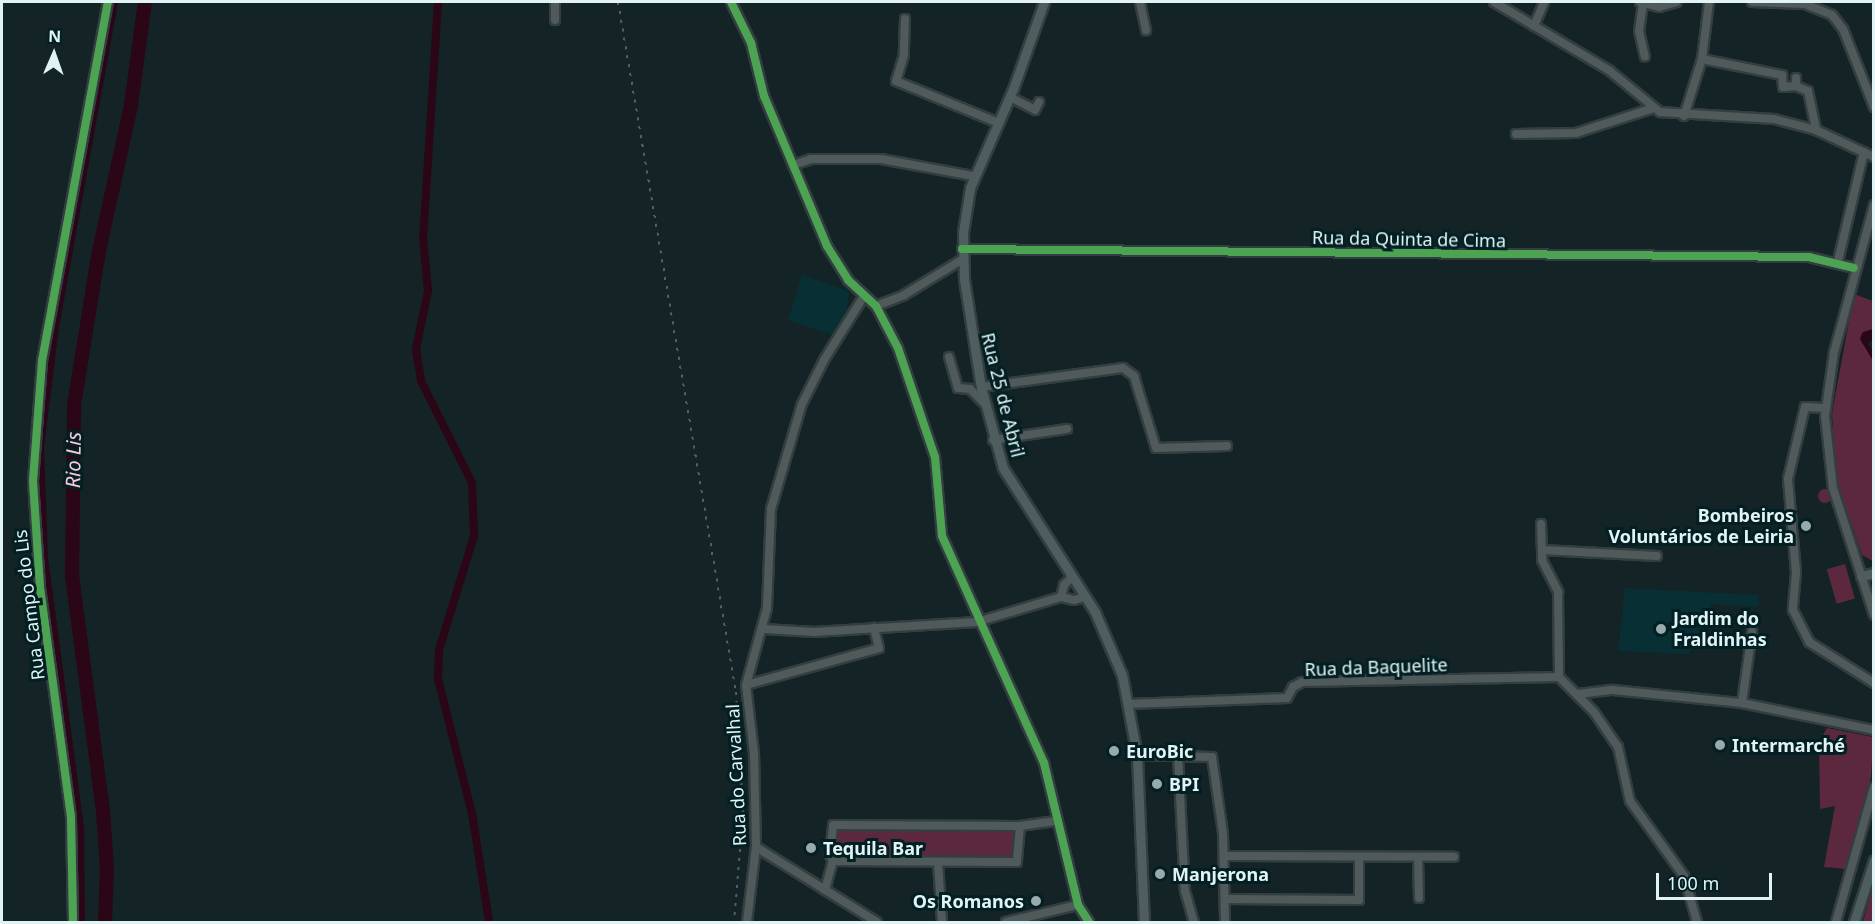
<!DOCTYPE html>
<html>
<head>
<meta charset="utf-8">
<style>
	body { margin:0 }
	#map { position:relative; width:1875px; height:924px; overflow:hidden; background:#142325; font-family:"Noto Sans",sans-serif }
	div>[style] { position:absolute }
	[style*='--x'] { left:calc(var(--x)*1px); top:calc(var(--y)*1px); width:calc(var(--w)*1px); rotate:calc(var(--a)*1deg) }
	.built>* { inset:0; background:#082f33 }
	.green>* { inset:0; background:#5c283e; transform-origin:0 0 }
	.round { border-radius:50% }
	.water>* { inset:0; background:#2a0616 }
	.canal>* { height:8px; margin:-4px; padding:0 4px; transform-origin:4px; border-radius:4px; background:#2a0616 }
	.river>* { height:14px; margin:-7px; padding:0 7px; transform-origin:7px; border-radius:7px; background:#2a0616 }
	.roads { filter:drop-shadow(2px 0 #333e40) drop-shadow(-2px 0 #333e40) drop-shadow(0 2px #333e40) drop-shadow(0 -2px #333e40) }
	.minor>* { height:8px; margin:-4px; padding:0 4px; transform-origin:4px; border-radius:4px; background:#505a5b }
	.major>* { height:9px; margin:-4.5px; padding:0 4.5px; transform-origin:4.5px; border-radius:4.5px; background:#4e5e5f }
	.rail>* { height:2px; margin-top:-1px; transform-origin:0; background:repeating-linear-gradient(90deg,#555f60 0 3px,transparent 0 9px) }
	.cycleway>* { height:8px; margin:-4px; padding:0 4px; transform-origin:4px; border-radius:4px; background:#4ca352 }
	.dots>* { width:16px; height:16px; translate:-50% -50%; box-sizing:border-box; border:3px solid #022023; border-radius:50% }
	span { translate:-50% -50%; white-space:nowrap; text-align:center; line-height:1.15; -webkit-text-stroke:6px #022023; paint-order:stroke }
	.street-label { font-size:18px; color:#e2f3f5 }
	.poi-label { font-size:18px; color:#e2f3f5; font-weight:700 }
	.right { translate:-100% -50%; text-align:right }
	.left { translate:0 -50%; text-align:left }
	.water-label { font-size:20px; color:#fac9d8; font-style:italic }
	.frame { position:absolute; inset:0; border:3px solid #e2f3f5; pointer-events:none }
	.north { position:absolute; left:24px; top:24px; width:60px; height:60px; -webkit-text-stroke:4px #022023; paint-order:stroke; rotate:2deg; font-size:16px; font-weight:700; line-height:24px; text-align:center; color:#e2f3f5 }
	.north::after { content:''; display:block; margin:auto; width:21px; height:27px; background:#e2f3f5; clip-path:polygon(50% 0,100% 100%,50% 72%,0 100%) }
	.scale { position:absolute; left:1656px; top:873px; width:116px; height:27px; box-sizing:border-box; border:3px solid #e2f3f5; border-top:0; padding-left:8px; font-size:18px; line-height:21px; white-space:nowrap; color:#e2f3f5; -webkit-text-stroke:4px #022023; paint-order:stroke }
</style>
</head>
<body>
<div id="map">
	<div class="built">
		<i style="clip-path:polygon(802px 275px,849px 291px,847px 311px,832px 335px,788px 320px)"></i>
		<i style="clip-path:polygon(1625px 588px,1759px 595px,1758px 607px,1712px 604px,1689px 654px,1618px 651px)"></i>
	</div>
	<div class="green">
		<i style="clip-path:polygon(1854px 294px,1873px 301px,1873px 329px,1863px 332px,1861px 341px,1873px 360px,1873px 561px,1862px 555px,1836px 479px,1832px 413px)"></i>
		<i class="round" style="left:1818px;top:489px;width:14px;height:14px"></i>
		<i style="left:1845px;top:564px;width:36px;height:19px;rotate:74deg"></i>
		<i style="clip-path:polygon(1827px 728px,1873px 737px,1871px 777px,1845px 869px,1824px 867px,1835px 806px,1820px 809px,1819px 742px)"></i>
		<i style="left:838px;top:828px;width:176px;height:28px;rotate:1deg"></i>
		<i style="clip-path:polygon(1873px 886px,1873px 918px,1872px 922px,1863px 922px)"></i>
	</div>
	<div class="water">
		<i style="clip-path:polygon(1873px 329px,1873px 339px,1868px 344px,1873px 351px,1873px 372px,1872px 359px,1860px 339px,1862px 333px)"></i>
	</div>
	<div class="canal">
		<i style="--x:438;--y:2;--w:236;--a:93.6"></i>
		<i style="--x:423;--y:238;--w:53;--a:84.6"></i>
		<i style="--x:428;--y:291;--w:59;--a:101.7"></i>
		<i style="--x:416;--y:349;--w:32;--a:81"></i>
		<i style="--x:421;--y:381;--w:114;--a:63.4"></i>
		<i style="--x:472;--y:483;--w:53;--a:87.8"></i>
		<i style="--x:474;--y:536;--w:119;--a:107.1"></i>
		<i style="--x:439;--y:650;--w:29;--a:92"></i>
		<i style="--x:438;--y:679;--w:138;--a:75.8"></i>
		<i style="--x:472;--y:813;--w:110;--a:81.1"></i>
		<i style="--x:81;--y:922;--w:94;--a:-90.6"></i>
		<i style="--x:80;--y:828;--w:272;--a:-97.6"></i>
		<i style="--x:44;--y:558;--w:111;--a:-92.1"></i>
		<i style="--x:40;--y:447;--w:121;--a:-82.9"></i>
		<i style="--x:55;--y:327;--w:330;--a:-79.7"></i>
	</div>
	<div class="river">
		<i style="--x:105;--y:922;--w:54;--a:-87.9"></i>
		<i style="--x:107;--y:868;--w:57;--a:-94"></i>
		<i style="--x:103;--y:811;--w:238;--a:-97.5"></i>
		<i style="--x:72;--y:575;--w:170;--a:-89.3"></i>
		<i style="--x:74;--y:405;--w:156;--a:-80.8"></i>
		<i style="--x:99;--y:251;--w:149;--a:-77.6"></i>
		<i style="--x:131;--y:105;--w:104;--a:-82.3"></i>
	</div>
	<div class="roads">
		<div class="minor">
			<i style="--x:555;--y:2;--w:18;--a:90"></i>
			<i style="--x:731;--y:2;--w:46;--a:64"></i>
			<i style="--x:751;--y:43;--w:55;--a:76.2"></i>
			<i style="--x:764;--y:96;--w:163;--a:67.2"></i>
			<i style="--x:827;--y:246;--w:40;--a:58"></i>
			<i style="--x:848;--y:280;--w:38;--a:43"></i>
			<i style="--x:876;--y:306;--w:47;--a:62.4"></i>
			<i style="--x:898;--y:348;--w:115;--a:71.3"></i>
			<i style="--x:935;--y:457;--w:79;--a:84.9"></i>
			<i style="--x:942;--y:536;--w:249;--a:65.8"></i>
			<i style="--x:1044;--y:763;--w:146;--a:76.5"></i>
			<i style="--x:1078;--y:905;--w:20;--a:57"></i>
			<i style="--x:1140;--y:2;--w:29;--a:78"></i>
			<i style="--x:1494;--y:2;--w:135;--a:30.7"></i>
			<i style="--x:1610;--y:71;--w:65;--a:39.4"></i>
			<i style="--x:1660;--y:112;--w:114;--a:3.5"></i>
			<i style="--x:1774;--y:119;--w:43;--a:14.7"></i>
			<i style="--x:1816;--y:130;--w:64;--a:25"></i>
			<i style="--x:1640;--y:2;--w:20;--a:15"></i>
			<i style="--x:1659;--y:7;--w:18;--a:-16"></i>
			<i style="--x:1752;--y:2;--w:53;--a:2.2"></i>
			<i style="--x:1805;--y:4;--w:29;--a:22"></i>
			<i style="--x:1832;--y:15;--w:18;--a:52"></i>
			<i style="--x:1843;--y:29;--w:84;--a:68.3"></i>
			<i style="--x:1643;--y:3;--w:28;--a:98"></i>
			<i style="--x:1639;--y:31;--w:26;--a:77"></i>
			<i style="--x:905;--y:19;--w:36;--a:92"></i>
			<i style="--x:904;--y:55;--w:27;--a:107"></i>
			<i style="--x:896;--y:81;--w:111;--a:22.2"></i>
			<i style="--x:1534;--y:26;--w:26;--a:-67"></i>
			<i style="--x:1702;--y:59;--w:82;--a:11.3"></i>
			<i style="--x:1782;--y:75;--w:12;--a:85"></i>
			<i style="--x:1783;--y:87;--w:13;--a:-4"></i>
			<i style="--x:1796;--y:78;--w:8;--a:90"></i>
			<i style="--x:1796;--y:86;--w:13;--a:23"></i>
			<i style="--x:1808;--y:91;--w:40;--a:78"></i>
			<i style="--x:1010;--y:97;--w:28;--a:27"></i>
			<i style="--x:1035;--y:110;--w:9;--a:-63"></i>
			<i style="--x:1684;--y:116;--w:60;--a:-72.5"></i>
			<i style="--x:1702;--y:59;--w:57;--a:-83"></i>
			<i style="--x:1516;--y:134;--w:60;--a:-1"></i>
			<i style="--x:1576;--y:133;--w:82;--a:-17.8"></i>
			<i style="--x:793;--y:165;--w:19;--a:-18"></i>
			<i style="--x:811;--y:159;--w:70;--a:0"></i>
			<i style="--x:881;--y:159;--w:94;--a:10.5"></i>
			<i style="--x:1874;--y:205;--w:152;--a:105.2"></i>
			<i style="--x:1834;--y:352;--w:65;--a:98"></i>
			<i style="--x:1825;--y:416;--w:72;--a:83.7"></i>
			<i style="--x:1833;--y:488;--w:133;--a:72.1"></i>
			<i style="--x:962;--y:249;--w:847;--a:0.54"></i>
			<i style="--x:1809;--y:257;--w:46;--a:13.7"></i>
			<i style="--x:1838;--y:261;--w:112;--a:-76.6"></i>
			<i style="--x:876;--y:306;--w:30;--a:-21"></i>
			<i style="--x:904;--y:295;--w:69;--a:-31.4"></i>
			<i style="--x:949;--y:357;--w:32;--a:74"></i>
			<i style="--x:958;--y:388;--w:12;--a:5"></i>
			<i style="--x:970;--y:389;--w:21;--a:45"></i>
			<i style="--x:981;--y:387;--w:143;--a:-7.6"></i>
			<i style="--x:1123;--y:368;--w:14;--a:36"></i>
			<i style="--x:1134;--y:376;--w:75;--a:73"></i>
			<i style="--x:1156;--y:448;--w:71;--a:-1.6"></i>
			<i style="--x:1825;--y:408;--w:20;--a:-177"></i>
			<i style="--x:1805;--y:407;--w:74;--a:103.3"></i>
			<i style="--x:1788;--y:479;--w:94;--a:85.1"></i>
			<i style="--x:1796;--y:573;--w:37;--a:95"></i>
			<i style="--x:1793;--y:610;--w:36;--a:63"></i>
			<i style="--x:1809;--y:642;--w:77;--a:32.2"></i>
			<i style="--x:993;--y:440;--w:75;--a:-8.5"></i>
			<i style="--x:1541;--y:524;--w:36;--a:88"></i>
			<i style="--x:1542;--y:560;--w:36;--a:63"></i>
			<i style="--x:1558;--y:592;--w:85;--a:89.3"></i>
			<i style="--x:1559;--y:677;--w:49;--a:45"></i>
			<i style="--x:1594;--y:712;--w:42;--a:55.6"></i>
			<i style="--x:1618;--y:747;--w:55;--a:77.5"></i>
			<i style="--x:1630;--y:801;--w:92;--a:54.2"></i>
			<i style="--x:1684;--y:876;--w:48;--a:74.2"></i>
			<i style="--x:1542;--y:550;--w:115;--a:3"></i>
			<i style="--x:1061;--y:597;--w:12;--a:-76"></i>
			<i style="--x:1064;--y:585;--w:11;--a:-45"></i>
			<i style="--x:764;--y:629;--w:50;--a:3.4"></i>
			<i style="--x:814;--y:632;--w:163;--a:-3.5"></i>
			<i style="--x:977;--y:622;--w:88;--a:-16.6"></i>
			<i style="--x:1061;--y:597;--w:13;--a:13"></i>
			<i style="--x:1074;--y:600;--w:11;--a:-15"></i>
			<i style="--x:746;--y:685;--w:138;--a:-15.5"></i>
			<i style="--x:879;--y:648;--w:21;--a:-104"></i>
			<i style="--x:1578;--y:694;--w:35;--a:-7"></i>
			<i style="--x:1613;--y:690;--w:130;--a:5.8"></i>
			<i style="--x:1742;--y:703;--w:135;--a:11.6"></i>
			<i style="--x:1742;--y:703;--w:72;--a:-82"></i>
			<i style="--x:1129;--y:704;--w:158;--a:-2.2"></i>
			<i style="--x:1287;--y:698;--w:13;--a:-61"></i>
			<i style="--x:1293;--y:687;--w:10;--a:-29"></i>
			<i style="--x:1302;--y:682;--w:257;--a:-1.1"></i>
			<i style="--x:1137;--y:755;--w:75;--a:1.5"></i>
			<i style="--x:1212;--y:757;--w:77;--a:81.8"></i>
			<i style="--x:1223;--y:833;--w:89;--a:88.7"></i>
			<i style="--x:1178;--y:755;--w:136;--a:87.1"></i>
			<i style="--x:1185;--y:891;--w:32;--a:74"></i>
			<i style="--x:1020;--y:826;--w:36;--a:95"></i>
			<i style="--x:1017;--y:862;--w:184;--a:-179.7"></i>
			<i style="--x:833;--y:861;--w:7;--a:-117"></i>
			<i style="--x:830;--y:855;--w:30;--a:-84"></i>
			<i style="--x:833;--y:825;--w:187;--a:0.3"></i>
			<i style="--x:1020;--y:826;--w:36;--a:-8"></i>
			<i style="--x:756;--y:847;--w:142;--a:31.8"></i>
			<i style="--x:1224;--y:856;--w:230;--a:0.2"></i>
			<i style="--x:1418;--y:858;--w:40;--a:88.6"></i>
			<i style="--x:938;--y:863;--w:59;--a:86.1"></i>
			<i style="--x:825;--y:890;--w:30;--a:-75"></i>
			<i style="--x:1225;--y:899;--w:134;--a:0.4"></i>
			<i style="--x:1359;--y:900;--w:42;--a:-90"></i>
			<i style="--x:73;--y:922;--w:105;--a:-91.1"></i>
			<i style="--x:71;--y:817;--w:232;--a:-97.7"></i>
			<i style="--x:40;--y:587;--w:106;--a:-93.8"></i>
			<i style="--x:33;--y:481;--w:120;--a:-85.7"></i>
			<i style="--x:42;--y:361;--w:365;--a:-79.6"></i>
			<i style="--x:747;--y:922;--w:76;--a:-83.2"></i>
			<i style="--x:756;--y:847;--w:94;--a:-91.2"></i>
			<i style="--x:754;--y:753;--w:68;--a:-96.7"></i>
			<i style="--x:746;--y:685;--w:80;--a:-74.7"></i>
			<i style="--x:767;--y:608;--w:99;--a:-87.7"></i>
			<i style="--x:771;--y:509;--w:109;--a:-73.6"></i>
			<i style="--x:802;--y:404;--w:49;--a:-63.4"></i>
			<i style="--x:824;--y:360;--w:75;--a:-58"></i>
			<i style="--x:1006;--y:922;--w:74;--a:-13.3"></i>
			<i style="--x:1836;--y:922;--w:140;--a:-74.3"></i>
		</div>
		<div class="major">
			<i style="--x:1044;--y:2;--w:92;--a:109.6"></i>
			<i style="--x:1013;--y:89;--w:108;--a:113.5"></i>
			<i style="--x:970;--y:188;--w:45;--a:99"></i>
			<i style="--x:963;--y:232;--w:47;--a:88.8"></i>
			<i style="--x:964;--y:279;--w:109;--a:81.1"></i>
			<i style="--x:981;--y:387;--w:84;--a:74.8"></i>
			<i style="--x:1003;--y:468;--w:171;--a:57.4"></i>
			<i style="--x:1095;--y:612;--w:69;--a:66.8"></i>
			<i style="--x:1122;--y:675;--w:81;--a:79.4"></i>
			<i style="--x:1137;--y:755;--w:167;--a:87.6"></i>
			<i style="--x:1861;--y:576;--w:13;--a:-13"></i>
			<i style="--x:1854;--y:922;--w:65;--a:-72.1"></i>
		</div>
	</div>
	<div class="rail">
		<i style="--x:618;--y:2;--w:700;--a:80.3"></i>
		<i style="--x:736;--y:692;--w:121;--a:86.7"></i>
		<i style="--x:743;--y:813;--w:109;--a:94.7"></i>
	</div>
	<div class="cycleway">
		<i style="--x:731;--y:2;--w:46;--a:64"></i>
		<i style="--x:751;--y:43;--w:55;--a:76.2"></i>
		<i style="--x:764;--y:96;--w:163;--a:67.2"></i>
		<i style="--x:827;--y:246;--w:40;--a:58"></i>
		<i style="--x:848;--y:280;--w:38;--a:43"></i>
		<i style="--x:876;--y:306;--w:47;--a:62.4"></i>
		<i style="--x:898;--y:348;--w:115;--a:71.3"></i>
		<i style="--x:935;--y:457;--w:79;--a:84.9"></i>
		<i style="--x:942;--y:536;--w:249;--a:65.8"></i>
		<i style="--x:1044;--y:763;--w:146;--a:76.5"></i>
		<i style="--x:1078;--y:905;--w:20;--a:57"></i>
		<i style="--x:962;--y:249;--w:847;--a:0.54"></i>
		<i style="--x:1809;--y:257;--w:46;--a:13.7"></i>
		<i style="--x:73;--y:922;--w:105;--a:-91.1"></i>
		<i style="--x:71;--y:817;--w:232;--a:-97.7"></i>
		<i style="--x:40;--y:587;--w:106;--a:-93.8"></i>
		<i style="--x:33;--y:481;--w:120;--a:-85.7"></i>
		<i style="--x:42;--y:361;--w:365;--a:-79.6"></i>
	</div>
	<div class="dots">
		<i style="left:1806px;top:526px;background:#9aaaac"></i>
		<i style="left:1661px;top:629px;background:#9aaaac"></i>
		<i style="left:1720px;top:745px;background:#9aaaac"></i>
		<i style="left:1114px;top:751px;background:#9aaaac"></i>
		<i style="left:1157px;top:784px;background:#9aaaac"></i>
		<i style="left:811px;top:848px;background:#9aaaac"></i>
		<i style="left:1160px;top:874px;background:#9aaaac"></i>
		<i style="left:1036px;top:901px;background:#9aaaac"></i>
	</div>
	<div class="street-label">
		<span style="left:1409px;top:239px;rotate:1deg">Rua da Quinta de Cima</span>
		<span style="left:1003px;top:395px;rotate:76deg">Rua 25 de Abril</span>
		<span style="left:29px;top:605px;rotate:-97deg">Rua Campo do Lis</span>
		<span style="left:1376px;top:667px;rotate:-2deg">Rua da Baquelite</span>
		<span style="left:736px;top:775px;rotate:-93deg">Rua do Carvalhal</span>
	</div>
	<div class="poi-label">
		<span class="right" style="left:1794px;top:526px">Bombeiros<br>Voluntários de Leiria</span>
		<span class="left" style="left:1673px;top:629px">Jardim do<br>Fraldinhas</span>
		<span class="left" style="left:1732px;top:745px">Intermarché</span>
		<span class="left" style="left:1126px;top:751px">EuroBic</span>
		<span class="left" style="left:1169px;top:784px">BPI</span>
		<span class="left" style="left:823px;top:848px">Tequila Bar</span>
		<span class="left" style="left:1172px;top:874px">Manjerona</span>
		<span class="right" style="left:1024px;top:901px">Os Romanos</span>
	</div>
	<div class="water-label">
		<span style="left:73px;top:460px;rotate:-89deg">Rio Lis</span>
	</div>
	<div class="frame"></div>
	<div class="north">N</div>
	<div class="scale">100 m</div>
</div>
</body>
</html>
